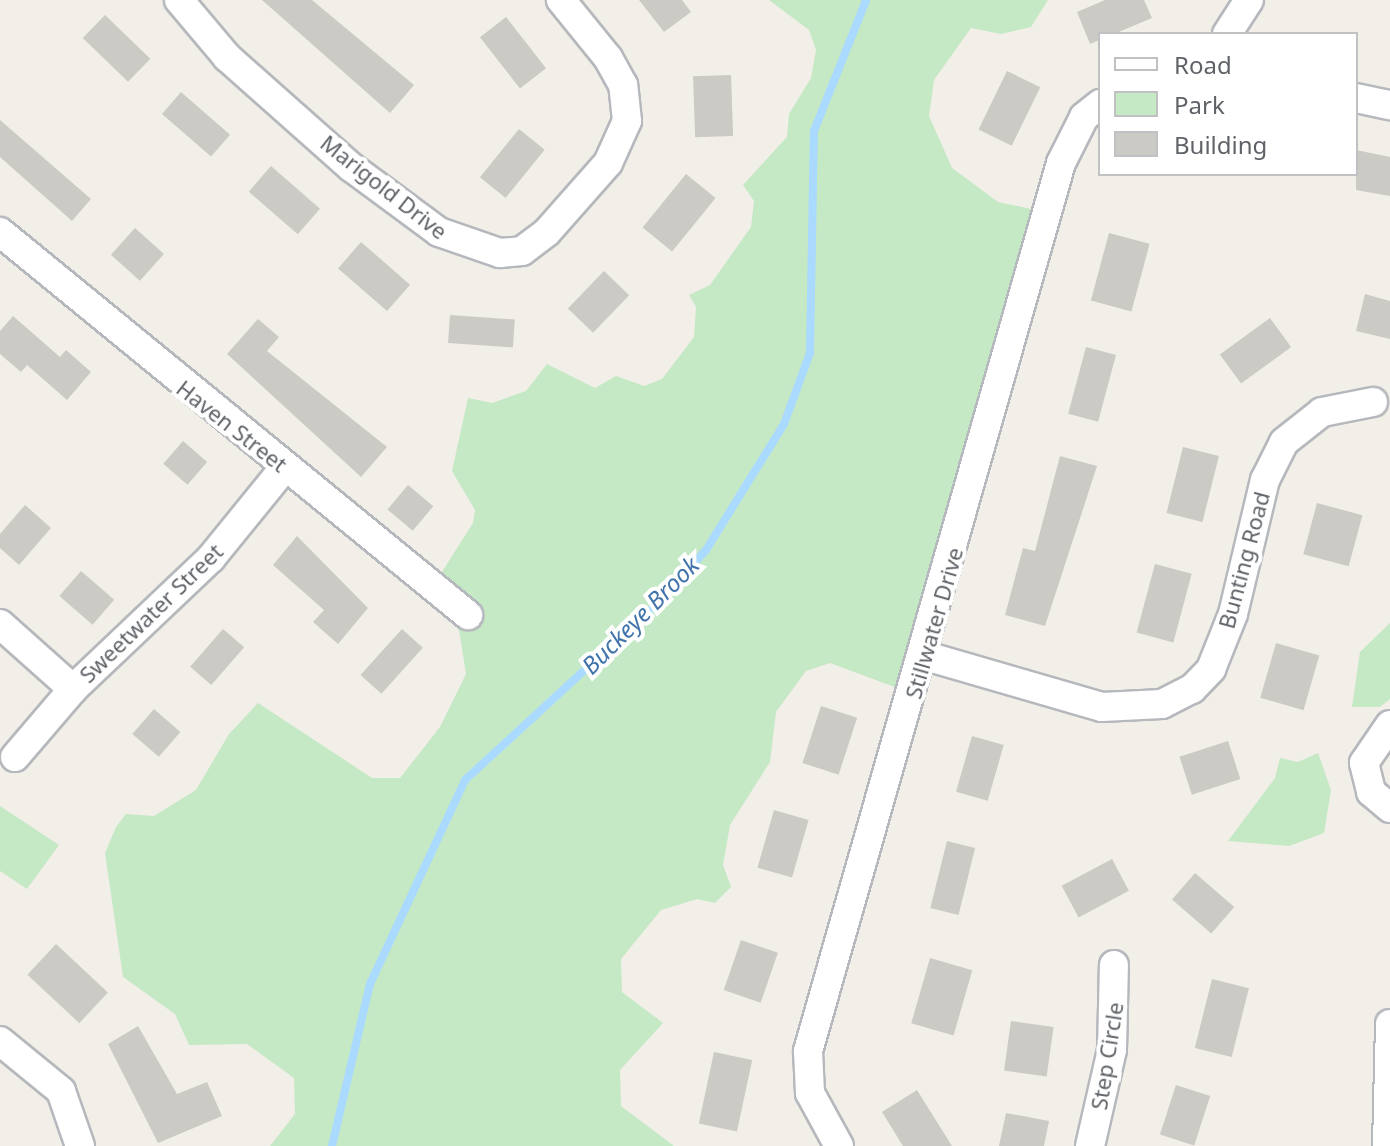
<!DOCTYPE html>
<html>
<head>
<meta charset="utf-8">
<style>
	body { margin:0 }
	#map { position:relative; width:1390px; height:1146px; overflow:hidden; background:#f1efe8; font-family:"Noto Sans",sans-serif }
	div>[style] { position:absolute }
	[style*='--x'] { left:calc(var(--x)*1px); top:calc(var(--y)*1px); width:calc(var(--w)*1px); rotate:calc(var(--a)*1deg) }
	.green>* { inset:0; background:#c5e8c5 }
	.stream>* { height:8px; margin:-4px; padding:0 4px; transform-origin:4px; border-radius:4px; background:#aadaff }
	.building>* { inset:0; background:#cccac5; transform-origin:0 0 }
	.roads { filter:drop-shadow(2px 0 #b5b8bc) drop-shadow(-2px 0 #b5b8bc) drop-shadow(0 2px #b5b8bc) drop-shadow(0 -2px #b5b8bc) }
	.minor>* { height:28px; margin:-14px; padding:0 14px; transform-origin:14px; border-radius:14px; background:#fff }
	span { translate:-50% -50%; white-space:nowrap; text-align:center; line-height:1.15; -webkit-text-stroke:8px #fff; paint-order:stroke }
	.street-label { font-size:22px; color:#5f6368 }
	.water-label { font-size:24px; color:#4174aa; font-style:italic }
	.legend { position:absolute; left:1098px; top:32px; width:260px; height:144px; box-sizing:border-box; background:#fff; border:2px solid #bfc1c3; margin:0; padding:10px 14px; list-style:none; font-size:24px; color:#5f6368 }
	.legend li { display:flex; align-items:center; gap:16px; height:40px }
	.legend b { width:40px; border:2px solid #bfc1c3 }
</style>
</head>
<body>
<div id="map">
	<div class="green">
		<i style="clip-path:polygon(769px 0,1048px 0,1031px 27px,1001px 34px,971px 28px,934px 80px,929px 116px,952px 168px,998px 202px,1046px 212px,916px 695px,830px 663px,806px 671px,776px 712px,770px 762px,730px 825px,723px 865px,731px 887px,715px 903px,697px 899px,661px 910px,621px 959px,622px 992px,663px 1023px,620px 1070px,621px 1106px,674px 1146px,270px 1146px,295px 1114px,294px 1078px,247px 1044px,189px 1045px,175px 1014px,123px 977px,105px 853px,116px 827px,126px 814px,154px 816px,196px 790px,229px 734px,258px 703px,372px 778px,400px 778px,440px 727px,466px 674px,459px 630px,426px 597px,473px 523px,475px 510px,452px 471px,468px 398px,492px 403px,526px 391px,547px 364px,595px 388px,616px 376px,644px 386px,662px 379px,694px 337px,696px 307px,689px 295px,710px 285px,751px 227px,754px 201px,743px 185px,787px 137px,789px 114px,811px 78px,816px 50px,809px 30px)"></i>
		<i style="clip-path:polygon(1390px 623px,1390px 699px,1380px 707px,1352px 707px,1360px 652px)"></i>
		<i style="clip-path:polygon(1318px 753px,1331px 790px,1324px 833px,1289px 846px,1228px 841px,1275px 778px,1280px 758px,1298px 762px)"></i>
		<i style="clip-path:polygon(0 806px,59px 845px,27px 889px,0 871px)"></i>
	</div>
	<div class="stream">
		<i style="--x:332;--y:1146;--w:166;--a:-76.8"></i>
		<i style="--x:370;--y:984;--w:225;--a:-65"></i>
		<i style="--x:465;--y:780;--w:265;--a:-42.6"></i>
		<i style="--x:660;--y:601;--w:69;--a:-48"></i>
		<i style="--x:706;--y:550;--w:148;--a:-58.2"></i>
		<i style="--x:784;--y:424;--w:76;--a:-69.9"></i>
		<i style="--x:810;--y:353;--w:222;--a:-89"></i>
		<i style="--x:814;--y:131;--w:141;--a:-68.3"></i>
	</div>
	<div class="building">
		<i style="clip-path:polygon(262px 0,312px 0,414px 85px,390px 113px)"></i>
		<i style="clip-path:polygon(639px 0,682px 0,691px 12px,664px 32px)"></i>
		<i style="clip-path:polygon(1105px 0,1144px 0,1152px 18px,1090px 44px,1077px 12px)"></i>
		<i style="left:105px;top:15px;width:63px;height:32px;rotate:44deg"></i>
		<i style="left:506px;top:17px;width:65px;height:33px;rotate:52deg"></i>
		<i style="left:1007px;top:71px;width:37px;height:65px;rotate:26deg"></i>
		<i style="left:731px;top:75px;width:61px;height:38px;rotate:88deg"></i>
		<i style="left:181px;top:92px;width:65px;height:29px;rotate:41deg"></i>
		<i style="clip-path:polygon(0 120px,91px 199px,72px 221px,0 157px)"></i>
		<i style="left:519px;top:129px;width:33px;height:62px;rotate:39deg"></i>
		<i style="clip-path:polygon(1356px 150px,1390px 157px,1390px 196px,1356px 190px)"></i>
		<i style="left:271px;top:166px;width:65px;height:34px;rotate:41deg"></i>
		<i style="left:686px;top:174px;width:38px;height:69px;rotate:39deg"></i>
		<i style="left:135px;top:228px;width:39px;height:36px;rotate:42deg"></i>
		<i style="left:1109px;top:233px;width:42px;height:70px;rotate:15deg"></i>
		<i style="left:361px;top:242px;width:65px;height:35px;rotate:41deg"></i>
		<i style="left:604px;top:271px;width:35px;height:52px;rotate:44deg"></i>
		<i style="clip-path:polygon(1365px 294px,1390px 301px,1390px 339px,1356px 331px)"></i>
		<i style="left:450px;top:315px;width:65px;height:28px;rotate:4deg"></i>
		<i style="clip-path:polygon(13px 316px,60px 357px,66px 350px,91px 372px,67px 400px,27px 365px,21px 372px,0 354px,0 331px)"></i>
		<i style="left:1270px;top:318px;width:36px;height:62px;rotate:54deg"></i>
		<i style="clip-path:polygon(258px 319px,279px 337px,267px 351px,387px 447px,361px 477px,227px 354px)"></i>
		<i style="left:1086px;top:347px;width:31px;height:69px;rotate:15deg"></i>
		<i style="left:183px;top:441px;width:32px;height:30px;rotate:41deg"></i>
		<i style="left:1183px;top:447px;width:37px;height:68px;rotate:14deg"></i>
		<i style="clip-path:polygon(1060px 456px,1097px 466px,1045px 626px,1005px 615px,1023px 548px,1035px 551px)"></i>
		<i style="left:408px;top:485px;width:33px;height:32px;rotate:40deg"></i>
		<i style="left:1317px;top:503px;width:47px;height:53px;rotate:15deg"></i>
		<i style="clip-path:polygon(25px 505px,51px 528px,19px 565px,0 548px,0 534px)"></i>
		<i style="clip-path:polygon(297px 536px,368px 608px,338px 644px,313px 622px,324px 610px,273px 565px)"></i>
		<i style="left:1155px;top:564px;width:38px;height:71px;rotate:15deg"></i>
		<i style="left:81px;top:571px;width:44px;height:33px;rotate:41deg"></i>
		<i style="left:223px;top:629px;width:28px;height:50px;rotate:41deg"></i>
		<i style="left:402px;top:629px;width:28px;height:62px;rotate:42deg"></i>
		<i style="left:1276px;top:643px;width:45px;height:57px;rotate:16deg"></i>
		<i style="left:821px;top:706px;width:38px;height:60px;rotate:18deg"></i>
		<i style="left:154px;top:709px;width:35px;height:33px;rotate:41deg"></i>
		<i style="left:972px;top:736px;width:33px;height:58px;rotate:16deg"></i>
		<i style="left:1228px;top:741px;width:40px;height:51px;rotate:72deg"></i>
		<i style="left:774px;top:810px;width:36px;height:60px;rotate:16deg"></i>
		<i style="left:947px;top:841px;width:29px;height:69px;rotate:14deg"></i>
		<i style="left:1112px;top:859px;width:36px;height:57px;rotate:62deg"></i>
		<i style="left:1195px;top:873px;width:52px;height:35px;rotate:41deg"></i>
		<i style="left:741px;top:940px;width:39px;height:53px;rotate:19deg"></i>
		<i style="left:56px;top:944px;width:71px;height:42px;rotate:43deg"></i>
		<i style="left:930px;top:958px;width:44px;height:68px;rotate:16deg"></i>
		<i style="left:1212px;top:979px;width:38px;height:71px;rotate:14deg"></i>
		<i style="left:1011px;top:1021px;width:43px;height:50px;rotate:8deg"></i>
		<i style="clip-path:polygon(138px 1026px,177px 1094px,207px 1082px,222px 1116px,158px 1143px,108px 1044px)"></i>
		<i style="left:714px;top:1052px;width:39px;height:73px;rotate:12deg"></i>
		<i style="left:1176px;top:1085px;width:36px;height:52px;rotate:18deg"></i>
		<i style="clip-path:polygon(917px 1090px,952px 1146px,903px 1146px,882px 1112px)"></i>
		<i style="clip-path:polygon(1006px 1113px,1049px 1121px,1044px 1146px,999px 1146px)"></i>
	</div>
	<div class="roads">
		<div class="minor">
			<i style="--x:179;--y:0;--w:75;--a:49.9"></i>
			<i style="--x:227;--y:57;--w:166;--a:41.6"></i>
			<i style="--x:351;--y:167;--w:109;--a:36.5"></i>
			<i style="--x:439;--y:232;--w:65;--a:19"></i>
			<i style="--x:500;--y:253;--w:22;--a:-5"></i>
			<i style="--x:522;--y:251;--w:31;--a:-37"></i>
			<i style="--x:547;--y:232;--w:92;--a:-48.5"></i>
			<i style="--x:608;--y:163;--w:46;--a:-65.7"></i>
			<i style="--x:627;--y:121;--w:36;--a:-96"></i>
			<i style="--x:623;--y:85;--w:31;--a:-119"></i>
			<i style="--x:608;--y:58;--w:75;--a:-129"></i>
			<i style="--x:1227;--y:34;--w:40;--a:-57.1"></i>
			<i style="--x:1356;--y:98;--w:35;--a:12"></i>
			<i style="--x:0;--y:232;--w:605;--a:39.3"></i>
			<i style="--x:0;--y:624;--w:98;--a:41.7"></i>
			<i style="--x:926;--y:656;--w:183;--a:16.2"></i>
			<i style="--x:1102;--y:707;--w:60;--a:-2.9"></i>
			<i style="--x:1162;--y:704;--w:34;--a:-27"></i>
			<i style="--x:1192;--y:689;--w:28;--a:-46"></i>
			<i style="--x:1211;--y:669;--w:59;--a:-68.2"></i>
			<i style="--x:1233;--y:614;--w:138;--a:-76.6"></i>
			<i style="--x:1265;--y:480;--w:42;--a:-63.4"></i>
			<i style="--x:1284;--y:442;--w:48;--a:-38.3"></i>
			<i style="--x:1322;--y:412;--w:52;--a:-11.1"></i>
			<i style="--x:1390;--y:725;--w:46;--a:124.4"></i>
			<i style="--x:1364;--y:763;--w:30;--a:76"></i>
			<i style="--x:1371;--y:792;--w:25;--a:40"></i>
			<i style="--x:15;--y:757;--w:89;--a:-49.5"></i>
			<i style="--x:73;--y:689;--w:190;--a:-43.5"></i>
			<i style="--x:211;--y:558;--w:117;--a:-50.9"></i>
			<i style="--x:0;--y:1041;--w:79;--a:39.3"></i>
			<i style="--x:61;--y:1091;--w:58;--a:70.9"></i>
			<i style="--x:839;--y:1146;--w:60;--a:-118.7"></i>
			<i style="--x:810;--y:1093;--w:42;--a:-92.7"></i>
			<i style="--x:808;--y:1051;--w:923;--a:-74.1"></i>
			<i style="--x:1061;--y:163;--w:51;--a:-63.4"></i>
			<i style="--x:1084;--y:117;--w:21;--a:-39"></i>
			<i style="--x:1090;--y:1146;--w:98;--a:-77.1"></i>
			<i style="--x:1112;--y:1050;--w:85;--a:-88.7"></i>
			<i style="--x:1387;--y:1146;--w:122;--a:-88.6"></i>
		</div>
	</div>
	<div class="street-label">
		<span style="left:384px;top:187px;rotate:38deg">Marigold Drive</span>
		<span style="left:232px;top:426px;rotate:38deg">Haven Street</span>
		<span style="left:1244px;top:560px;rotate:-75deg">Bunting Road</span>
		<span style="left:151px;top:613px;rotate:-44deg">Sweetwater Street</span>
		<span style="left:934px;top:623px;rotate:-74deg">Stillwater Drive</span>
		<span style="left:1107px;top:1056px;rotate:-81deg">Step Circle</span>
	</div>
	<div class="water-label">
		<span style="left:640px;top:615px;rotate:-45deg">Buckeye Brook</span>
	</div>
	<ul class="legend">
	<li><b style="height:10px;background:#fff"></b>Road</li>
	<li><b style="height:22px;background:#c5e8c5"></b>Park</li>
	<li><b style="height:22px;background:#cccac5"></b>Building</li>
	</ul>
</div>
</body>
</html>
